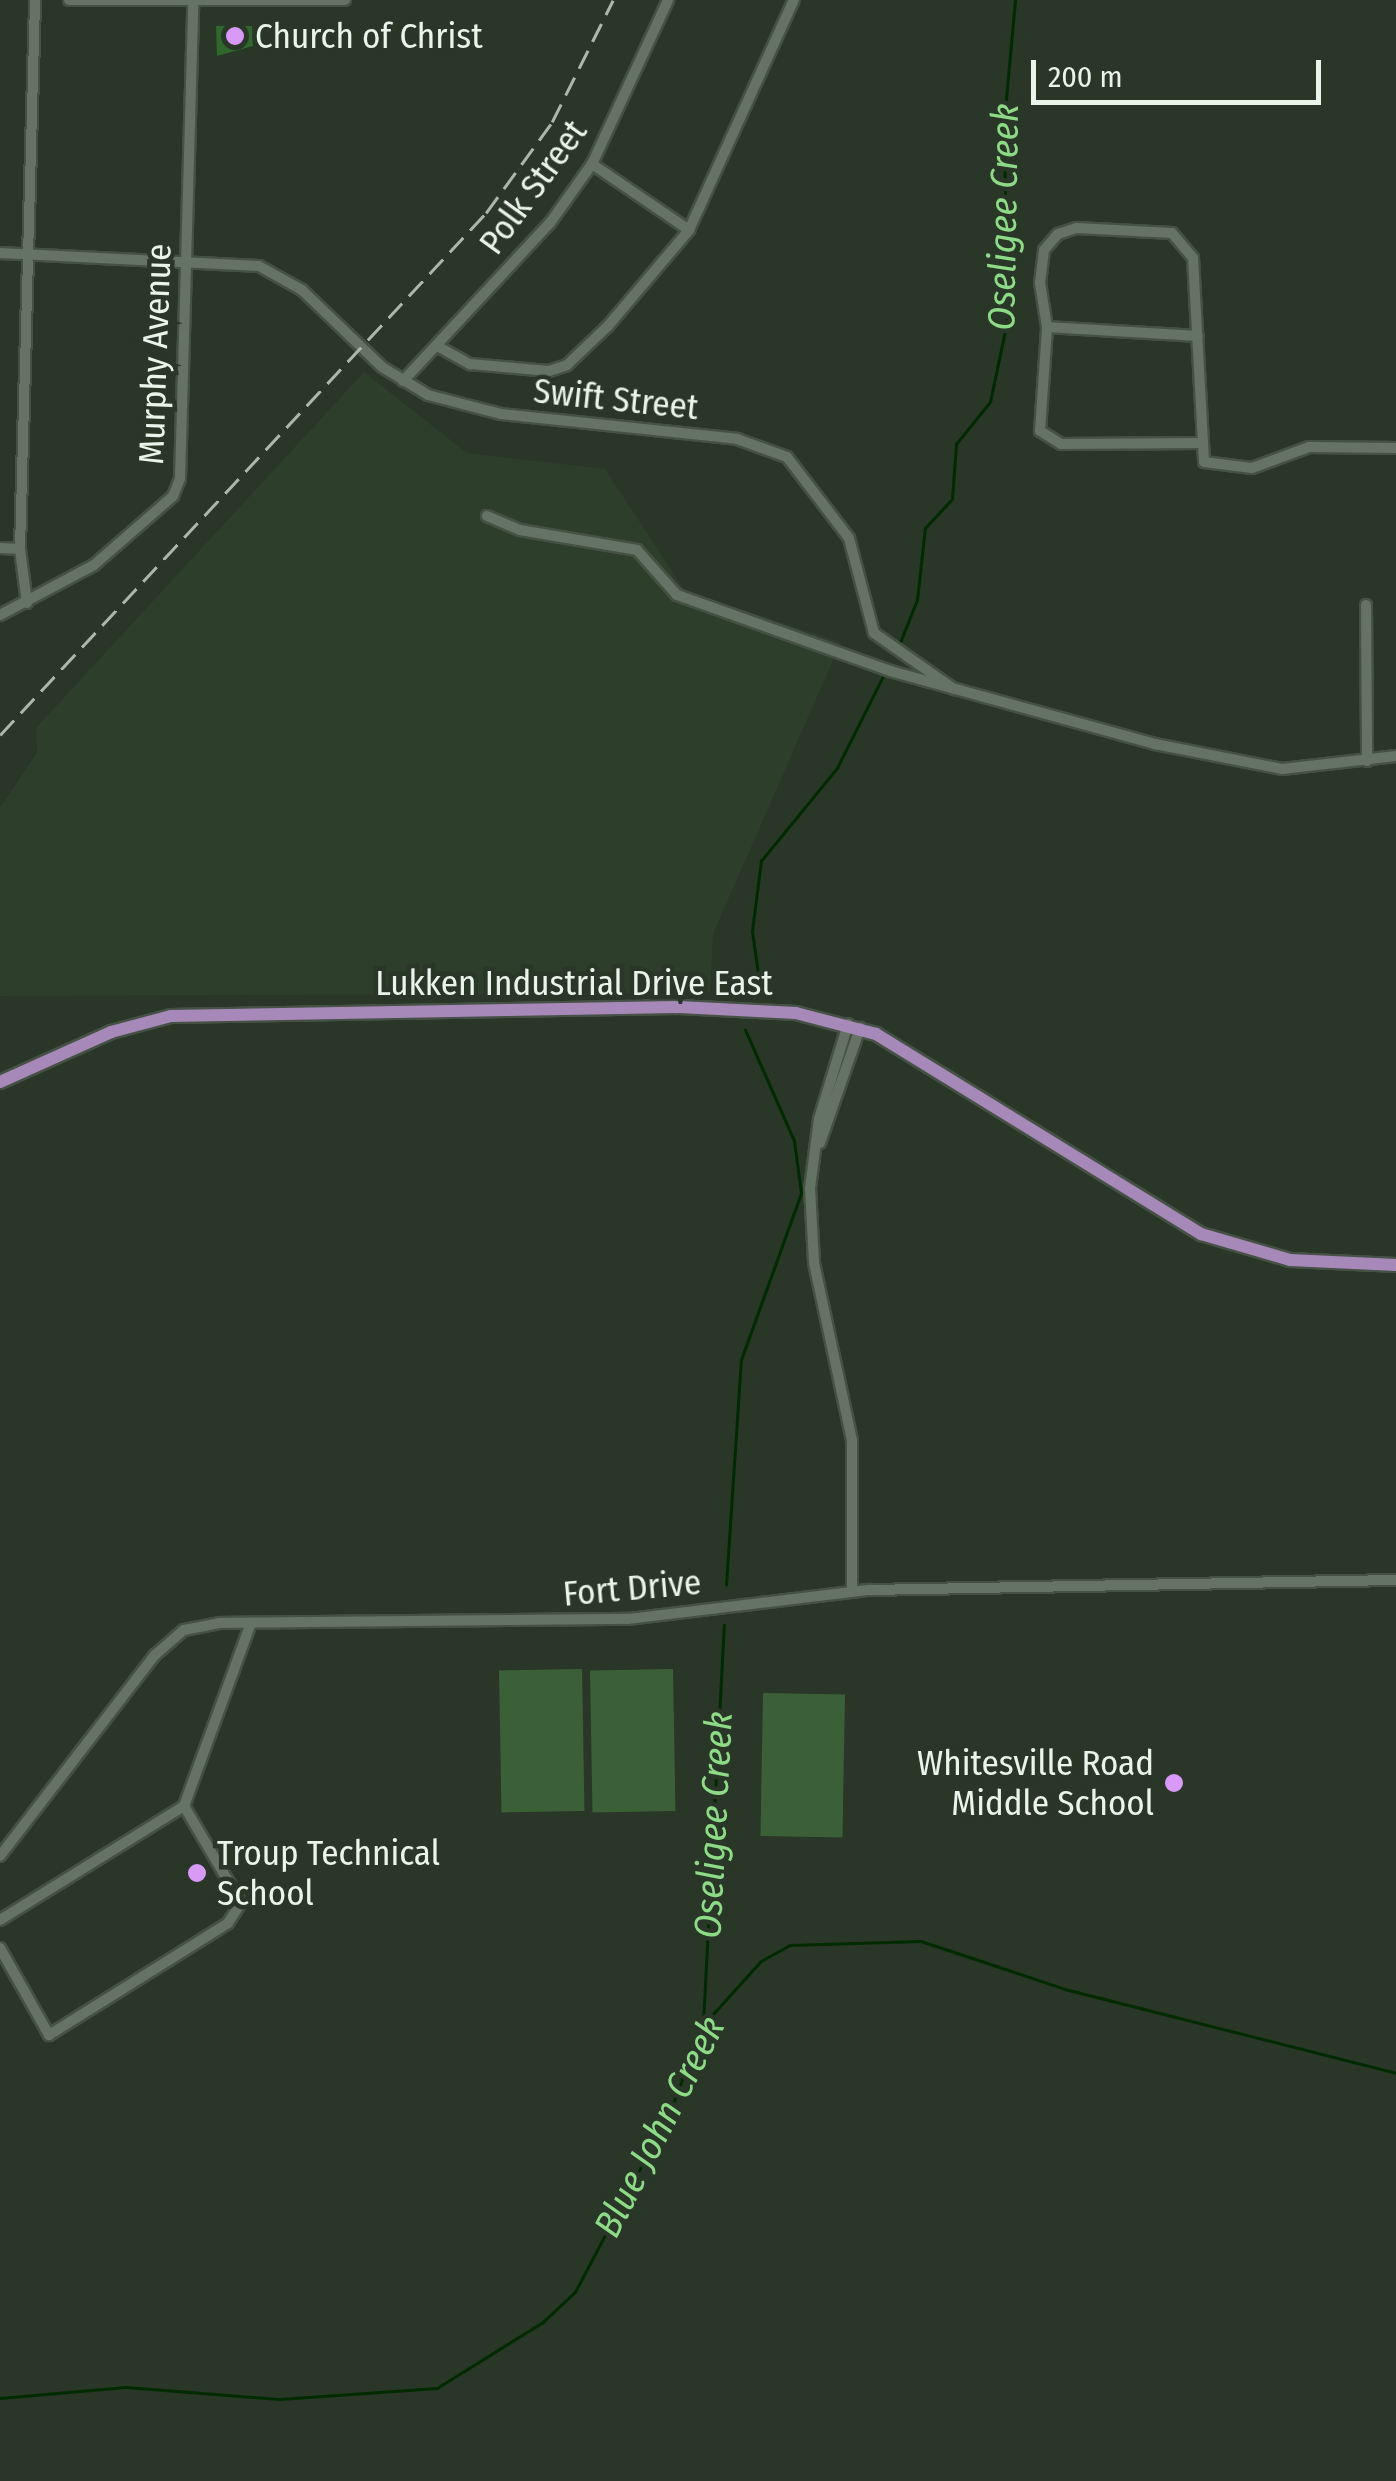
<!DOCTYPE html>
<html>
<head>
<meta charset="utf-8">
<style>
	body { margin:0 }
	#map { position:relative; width:1396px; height:2481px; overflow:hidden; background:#293628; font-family:"Fira Sans Condensed",sans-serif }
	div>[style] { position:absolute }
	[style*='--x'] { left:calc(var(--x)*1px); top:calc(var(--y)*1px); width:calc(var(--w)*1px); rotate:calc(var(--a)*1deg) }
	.built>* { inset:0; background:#2d3f2b }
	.green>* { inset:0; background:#3b6037; transform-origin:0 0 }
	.stream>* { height:2.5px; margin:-1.25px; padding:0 1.25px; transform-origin:1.25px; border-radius:1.25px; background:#002b00 }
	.building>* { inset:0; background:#30672c }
	.roads { filter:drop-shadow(2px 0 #455144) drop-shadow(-2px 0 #455144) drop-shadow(0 2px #455144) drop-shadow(0 -2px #455144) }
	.minor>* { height:10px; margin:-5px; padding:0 5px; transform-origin:5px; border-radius:5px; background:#647363 }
	.major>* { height:12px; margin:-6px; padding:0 6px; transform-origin:6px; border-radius:6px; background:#a789b9 }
	.rail>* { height:2.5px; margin-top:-1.25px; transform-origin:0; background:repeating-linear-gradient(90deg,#acb6ab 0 20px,transparent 0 30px) }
	.dots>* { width:28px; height:28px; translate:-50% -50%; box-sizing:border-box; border:5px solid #293628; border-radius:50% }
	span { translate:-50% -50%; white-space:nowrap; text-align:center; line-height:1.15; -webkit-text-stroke:9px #293628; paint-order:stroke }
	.poi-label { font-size:35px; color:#ebf4ea }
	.left { translate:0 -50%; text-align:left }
	.right { translate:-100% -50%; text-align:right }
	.street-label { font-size:35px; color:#ebf4ea }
	.water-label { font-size:38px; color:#8edb87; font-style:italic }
	.scale { position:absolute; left:1031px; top:60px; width:290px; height:45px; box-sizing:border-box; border:5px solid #ebf4ea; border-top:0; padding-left:12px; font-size:30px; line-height:35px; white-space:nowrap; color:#ebf4ea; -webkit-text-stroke:8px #293628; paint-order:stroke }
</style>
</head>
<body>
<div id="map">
	<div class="built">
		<i style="clip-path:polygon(364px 372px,467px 453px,605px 469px,685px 591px,841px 642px,713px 934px,710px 993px,0 996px,0 808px,37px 752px,36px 728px)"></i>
	</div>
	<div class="green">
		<i style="left:582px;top:1669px;width:142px;height:83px;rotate:89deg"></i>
		<i style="left:673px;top:1669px;width:142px;height:83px;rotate:89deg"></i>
		<i style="left:763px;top:1693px;width:82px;height:143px;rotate:1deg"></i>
	</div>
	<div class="stream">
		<i style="--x:899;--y:645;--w:48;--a:-68.2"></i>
		<i style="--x:917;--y:600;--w:72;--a:-83.7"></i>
		<i style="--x:925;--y:528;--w:40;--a:-47"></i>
		<i style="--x:952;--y:499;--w:55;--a:-85.8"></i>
		<i style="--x:956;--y:444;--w:54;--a:-51"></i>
		<i style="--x:990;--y:402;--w:83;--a:-78.1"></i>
		<i style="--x:1007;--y:321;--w:200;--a:-90.9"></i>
		<i style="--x:1004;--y:121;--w:121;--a:-84.8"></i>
		<i style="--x:759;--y:981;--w:50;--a:-98"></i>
		<i style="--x:752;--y:931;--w:71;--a:-82.7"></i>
		<i style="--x:761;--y:861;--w:120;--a:-50.7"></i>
		<i style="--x:837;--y:768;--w:101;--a:-63.4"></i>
		<i style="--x:726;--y:1585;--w:225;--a:-86.2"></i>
		<i style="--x:741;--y:1360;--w:177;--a:-70.2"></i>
		<i style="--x:801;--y:1193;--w:52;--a:-97.7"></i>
		<i style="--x:794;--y:1141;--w:121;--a:-113.8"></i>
		<i style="--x:703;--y:2023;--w:398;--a:-87"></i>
		<i style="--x:0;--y:2398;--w:126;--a:-5"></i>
		<i style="--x:126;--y:2387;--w:154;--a:4.5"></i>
		<i style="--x:280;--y:2399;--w:157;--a:-4"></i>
		<i style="--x:437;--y:2388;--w:125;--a:-31.9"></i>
		<i style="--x:543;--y:2322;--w:44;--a:-43.2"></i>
		<i style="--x:575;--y:2292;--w:201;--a:-62.2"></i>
		<i style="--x:669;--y:2114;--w:95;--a:-69.1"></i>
		<i style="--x:703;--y:2025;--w:86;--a:-47.8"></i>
		<i style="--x:761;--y:1961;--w:33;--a:-29"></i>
		<i style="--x:790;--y:1945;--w:131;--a:-1.7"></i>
		<i style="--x:921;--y:1941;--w:152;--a:18.4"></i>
		<i style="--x:1065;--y:1989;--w:341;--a:14.2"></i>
	</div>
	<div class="building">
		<i style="clip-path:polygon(216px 26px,252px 26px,253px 46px,217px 56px)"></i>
	</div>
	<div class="roads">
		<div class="minor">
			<i style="--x:69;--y:0;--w:276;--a:0"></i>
			<i style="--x:592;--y:164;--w:117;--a:34.2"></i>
			<i style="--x:0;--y:253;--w:259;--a:2.9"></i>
			<i style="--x:259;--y:266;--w:49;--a:29.2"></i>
			<i style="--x:302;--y:290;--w:111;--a:43.9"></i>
			<i style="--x:382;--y:367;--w:54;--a:31.3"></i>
			<i style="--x:428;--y:395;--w:75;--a:14.6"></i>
			<i style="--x:501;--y:414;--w:237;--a:6"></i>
			<i style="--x:737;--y:439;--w:53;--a:19.8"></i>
			<i style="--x:787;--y:457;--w:102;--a:52.6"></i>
			<i style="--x:849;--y:538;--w:98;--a:75.3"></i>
			<i style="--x:874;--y:633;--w:98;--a:35"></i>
			<i style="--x:1047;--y:327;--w:151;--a:3.4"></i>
			<i style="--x:437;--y:346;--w:38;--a:29"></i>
			<i style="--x:470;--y:364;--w:79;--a:5.1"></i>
			<i style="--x:549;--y:371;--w:19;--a:-18"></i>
			<i style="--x:567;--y:365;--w:57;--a:-43.6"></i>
			<i style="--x:608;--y:326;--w:126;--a:-49.8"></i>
			<i style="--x:689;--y:230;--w:253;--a:-65.5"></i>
			<i style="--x:403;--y:381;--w:216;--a:-47.1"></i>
			<i style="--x:550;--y:223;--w:72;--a:-54.6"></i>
			<i style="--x:592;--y:164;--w:181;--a:-65.1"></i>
			<i style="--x:1200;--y:443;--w:139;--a:179.6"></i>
			<i style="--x:1061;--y:444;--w:25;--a:-148"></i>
			<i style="--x:1040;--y:431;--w:104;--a:-86.1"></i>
			<i style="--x:1047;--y:327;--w:45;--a:-99"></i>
			<i style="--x:1040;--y:283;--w:33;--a:-83"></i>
			<i style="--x:1044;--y:250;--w:21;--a:-49"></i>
			<i style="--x:1058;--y:234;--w:20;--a:-18"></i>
			<i style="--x:1077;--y:228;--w:95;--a:3"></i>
			<i style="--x:1172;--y:233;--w:33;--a:50"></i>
			<i style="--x:1193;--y:258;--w:204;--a:86.9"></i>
			<i style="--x:1204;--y:462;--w:48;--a:7.1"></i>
			<i style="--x:1252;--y:468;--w:61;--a:-20.2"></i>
			<i style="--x:1309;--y:447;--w:87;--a:0.7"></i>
			<i style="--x:487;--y:516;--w:36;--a:23"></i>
			<i style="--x:520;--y:530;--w:119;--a:9.7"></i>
			<i style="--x:637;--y:550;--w:60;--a:48.4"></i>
			<i style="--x:677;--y:595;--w:226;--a:19.6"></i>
			<i style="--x:890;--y:671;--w:275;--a:15.4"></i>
			<i style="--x:1155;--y:744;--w:129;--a:11.1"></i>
			<i style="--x:1282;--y:769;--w:115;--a:-6.5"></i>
			<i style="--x:0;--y:548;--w:20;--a:3"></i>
			<i style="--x:27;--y:603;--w:54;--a:-97.4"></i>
			<i style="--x:20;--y:549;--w:549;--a:-88.43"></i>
			<i style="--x:1366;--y:605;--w:156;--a:89.6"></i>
			<i style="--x:0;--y:615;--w:106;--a:-28"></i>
			<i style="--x:94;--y:565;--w:105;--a:-41.1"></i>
			<i style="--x:173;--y:496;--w:18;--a:-68"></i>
			<i style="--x:180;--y:479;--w:479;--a:-88.4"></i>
			<i style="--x:848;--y:1024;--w:99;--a:107"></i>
			<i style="--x:819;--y:1119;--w:70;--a:97.4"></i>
			<i style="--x:810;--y:1188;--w:75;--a:86.9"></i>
			<i style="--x:814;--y:1263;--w:181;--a:77.9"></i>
			<i style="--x:852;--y:1440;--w:152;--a:90"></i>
			<i style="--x:820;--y:1143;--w:122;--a:-70.8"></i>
			<i style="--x:0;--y:1856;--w:254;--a:-52.4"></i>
			<i style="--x:155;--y:1655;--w:38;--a:-41"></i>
			<i style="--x:184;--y:1630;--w:36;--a:-11"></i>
			<i style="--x:219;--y:1623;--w:409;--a:-0.6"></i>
			<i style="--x:628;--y:1619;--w:243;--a:-6.9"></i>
			<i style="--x:869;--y:1590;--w:527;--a:-1.09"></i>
			<i style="--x:0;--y:1920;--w:216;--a:-31.8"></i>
			<i style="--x:184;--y:1806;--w:195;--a:-69.9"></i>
			<i style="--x:0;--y:1948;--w:100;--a:60.6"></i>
			<i style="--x:49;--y:2035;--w:211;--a:-32"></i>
			<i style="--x:228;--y:1923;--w:24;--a:-57"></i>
			<i style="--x:241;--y:1903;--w:113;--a:-120.4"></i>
		</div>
		<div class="major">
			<i style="--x:0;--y:1082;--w:122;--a:-24.2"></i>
			<i style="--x:111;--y:1032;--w:62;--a:-14.9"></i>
			<i style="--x:171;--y:1016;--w:508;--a:-1.01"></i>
			<i style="--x:679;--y:1007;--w:117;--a:2.9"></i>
			<i style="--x:796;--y:1013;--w:83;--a:14.7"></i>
			<i style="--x:876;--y:1034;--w:382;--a:31.6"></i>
			<i style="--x:1201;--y:1234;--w:93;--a:16.3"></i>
			<i style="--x:1290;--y:1260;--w:106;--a:2.7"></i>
		</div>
	</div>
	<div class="rail">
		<i style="--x:0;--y:735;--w:713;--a:-47.05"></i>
		<i style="--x:486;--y:213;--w:112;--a:-54"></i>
		<i style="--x:552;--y:122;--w:136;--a:-63.4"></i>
	</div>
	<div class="dots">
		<i style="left:235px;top:36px;background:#d99af7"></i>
		<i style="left:1174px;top:1783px;background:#d99af7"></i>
		<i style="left:197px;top:1873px;background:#d99af7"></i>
	</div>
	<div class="poi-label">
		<span class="left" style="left:255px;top:36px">Church of Christ</span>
		<span class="right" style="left:1154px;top:1783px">Whitesville Road<br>Middle School</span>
		<span class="left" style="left:217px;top:1873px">Troup Technical<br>School</span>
	</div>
	<div class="street-label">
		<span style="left:533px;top:187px;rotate:-54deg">Polk Street</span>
		<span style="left:155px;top:354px;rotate:-88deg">Murphy Avenue</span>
		<span style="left:616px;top:399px;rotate:6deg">Swift Street</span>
		<span style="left:574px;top:983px">Lukken Industrial Drive East</span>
		<span style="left:632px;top:1588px;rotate:-5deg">Fort Drive</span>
	</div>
	<div class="water-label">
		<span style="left:1004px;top:217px;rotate:-89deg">Oseligee Creek</span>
		<span style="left:714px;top:1825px;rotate:-87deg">Oseligee Creek</span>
		<span style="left:660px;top:2127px;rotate:-63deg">Blue John Creek</span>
	</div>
	<div class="scale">200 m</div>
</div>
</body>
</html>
